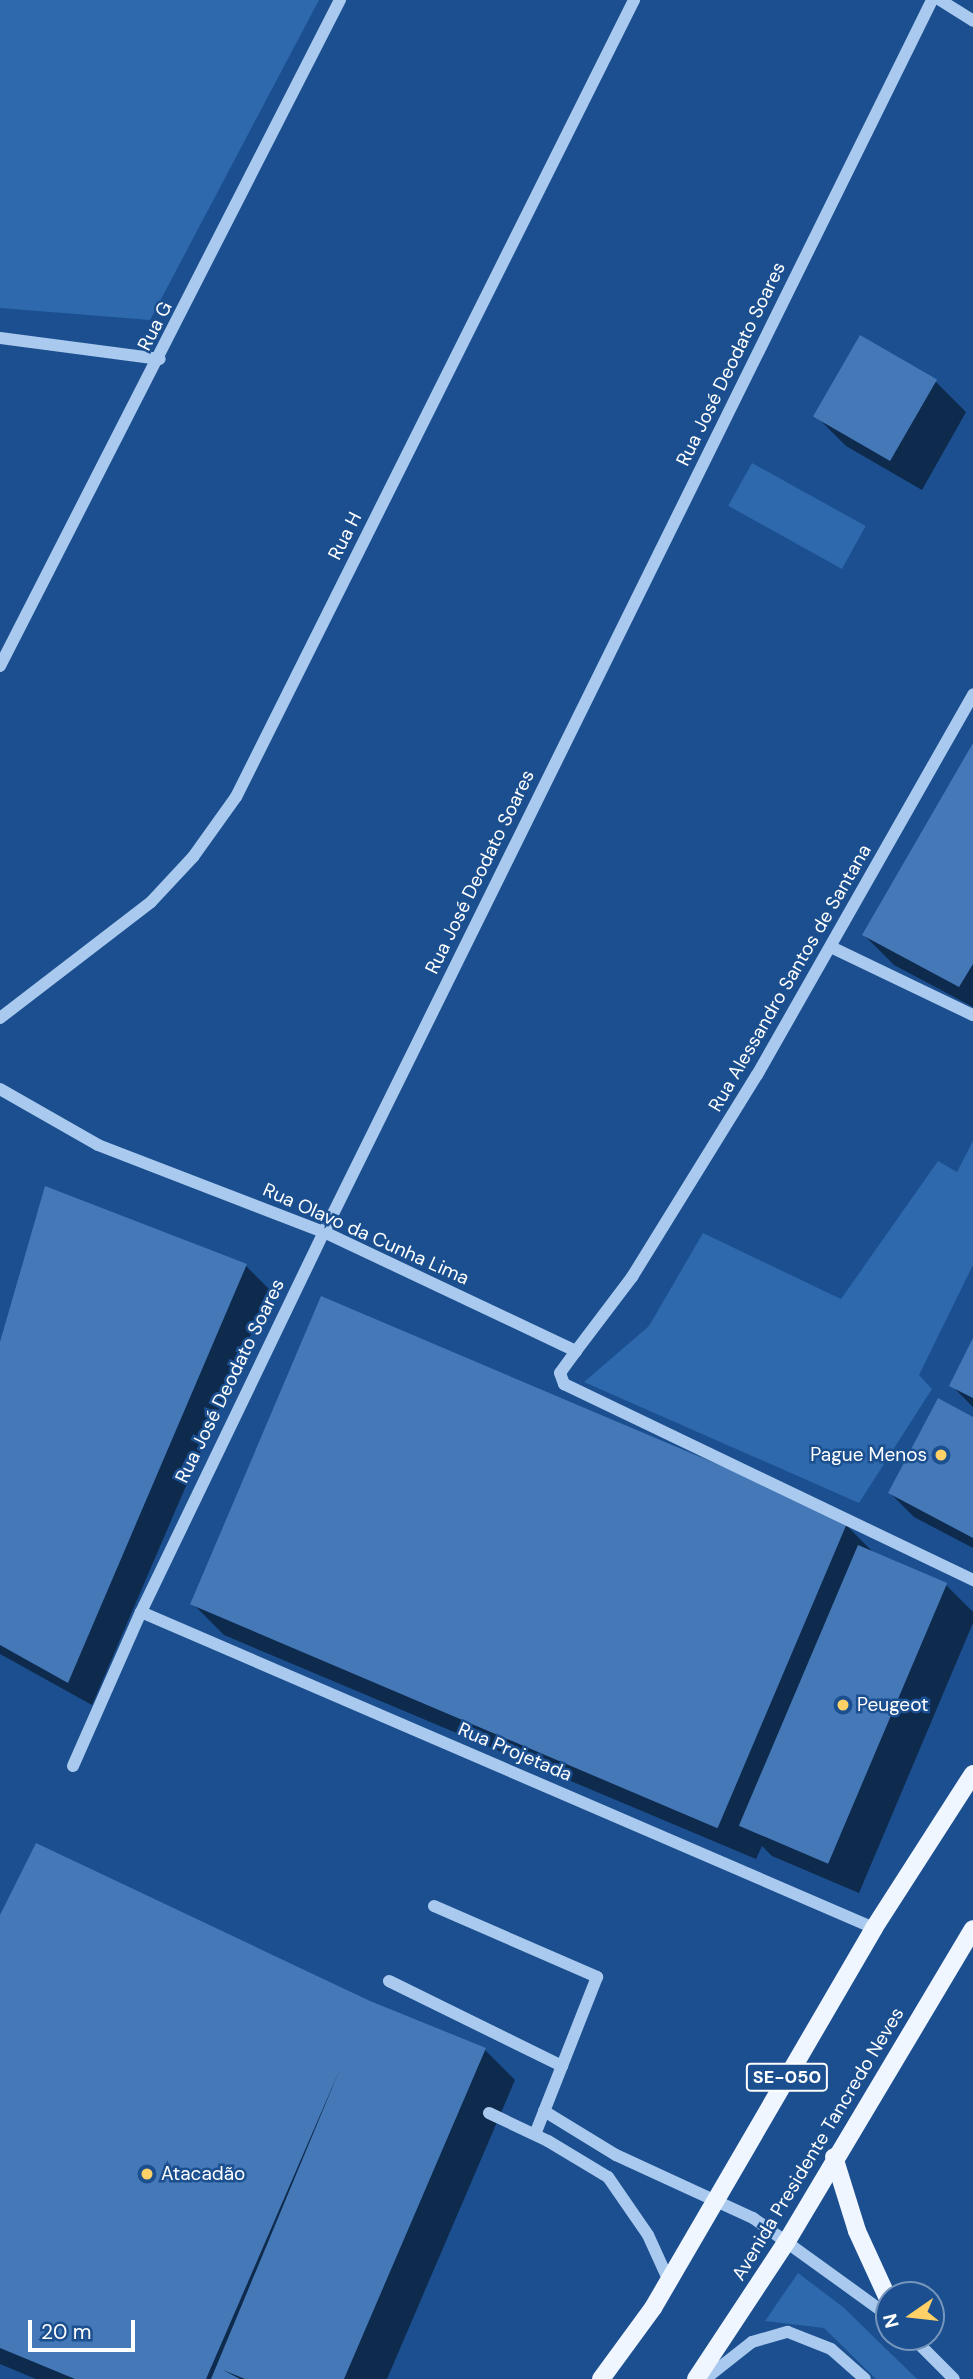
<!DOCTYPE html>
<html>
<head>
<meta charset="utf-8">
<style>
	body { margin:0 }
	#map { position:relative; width:973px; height:2379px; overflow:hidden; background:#1b4f8f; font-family:"DM Sans",sans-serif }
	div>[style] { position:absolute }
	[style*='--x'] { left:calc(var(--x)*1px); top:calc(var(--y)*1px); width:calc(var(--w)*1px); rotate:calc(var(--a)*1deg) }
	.green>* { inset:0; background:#2e69ad; transform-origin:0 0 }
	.shadow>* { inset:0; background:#0007 }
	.building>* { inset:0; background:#4478b7; transform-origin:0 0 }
	.minor>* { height:12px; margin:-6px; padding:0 6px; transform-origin:6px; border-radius:6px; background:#a9c9ee }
	.major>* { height:18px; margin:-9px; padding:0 9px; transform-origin:9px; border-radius:9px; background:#f0f6ff }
	.dots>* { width:19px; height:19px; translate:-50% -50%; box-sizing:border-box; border:4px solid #1b4f8f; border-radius:50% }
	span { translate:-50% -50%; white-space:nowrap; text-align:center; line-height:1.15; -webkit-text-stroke:5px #1b4f8f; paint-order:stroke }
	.shield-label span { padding:2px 5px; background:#1b4f8f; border:2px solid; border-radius:5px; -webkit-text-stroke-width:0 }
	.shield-label { font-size:18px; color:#fff; font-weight:700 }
	.street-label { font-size:19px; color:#fff }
	.poi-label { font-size:19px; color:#fff }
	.right { translate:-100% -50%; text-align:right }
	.left { translate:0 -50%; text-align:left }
	.north { position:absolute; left:875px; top:2281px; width:70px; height:70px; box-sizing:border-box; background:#1b4f8f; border:2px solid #7695bc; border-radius:50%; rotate:256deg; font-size:19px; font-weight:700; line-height:28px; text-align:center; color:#fff }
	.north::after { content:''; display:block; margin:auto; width:24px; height:32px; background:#ffd166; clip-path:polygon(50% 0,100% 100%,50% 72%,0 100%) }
	.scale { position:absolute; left:28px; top:2320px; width:107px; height:32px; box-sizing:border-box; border:4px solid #fff; border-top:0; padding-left:9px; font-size:21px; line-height:24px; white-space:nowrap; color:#fff; -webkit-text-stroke:5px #1b4f8f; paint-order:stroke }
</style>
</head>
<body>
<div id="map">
	<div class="green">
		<i style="clip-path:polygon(0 0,319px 0,150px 320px,0 308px)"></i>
		<i style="left:752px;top:463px;width:130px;height:49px;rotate:29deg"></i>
		<i style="clip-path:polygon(973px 1141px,973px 1265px,919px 1375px,932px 1389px,859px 1503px,584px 1382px,649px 1326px,703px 1233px,841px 1299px,938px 1161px,957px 1172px)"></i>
		<i style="clip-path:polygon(798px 2273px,843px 2307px,917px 2379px,876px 2379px,824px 2328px,765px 2321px)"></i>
	</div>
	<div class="shadow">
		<i style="clip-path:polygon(936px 382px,966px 412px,922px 490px,846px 446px,816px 416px)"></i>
		<i style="clip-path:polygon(973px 746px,973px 1007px,894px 965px,864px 935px)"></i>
		<i style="clip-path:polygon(246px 1266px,270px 1290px,92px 1705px,0 1654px,0 1349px)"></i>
		<i style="clip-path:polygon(973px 1342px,973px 1407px,951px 1385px)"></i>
		<i style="clip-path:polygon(973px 1419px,973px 1548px,914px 1517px,890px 1493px)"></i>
		<i style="clip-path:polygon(846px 1525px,876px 1555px,946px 1585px,973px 1612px,973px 1623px,859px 1893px,772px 1856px,762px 1846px,756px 1859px,224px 1635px,194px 1605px)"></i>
		<i style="clip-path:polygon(0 1917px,370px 2003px,485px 2050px,515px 2080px,387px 2379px,36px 2379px,0 2364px)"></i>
	</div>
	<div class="building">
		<i style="left:860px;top:335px;width:89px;height:94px;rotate:30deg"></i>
		<i style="clip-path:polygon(973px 743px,973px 964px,959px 987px,862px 935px)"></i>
		<i style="clip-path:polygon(45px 1186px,247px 1264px,68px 1683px,0 1645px,0 1342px)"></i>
		<i style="left:321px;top:1296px;width:573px;height:335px;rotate:23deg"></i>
		<i style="clip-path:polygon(973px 1338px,973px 1398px,949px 1386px)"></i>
		<i style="clip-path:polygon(938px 1398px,973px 1417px,973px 1538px,888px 1493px)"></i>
		<i style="left:858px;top:1545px;width:97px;height:305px;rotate:23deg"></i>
		<i style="clip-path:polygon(36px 1843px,370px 2001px,486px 2048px,344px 2379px,245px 2379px,223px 2370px,240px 2379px,211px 2379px,340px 2069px,206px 2379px,75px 2379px,0 2348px,0 1915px)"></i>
	</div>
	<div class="minor">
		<i style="--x:940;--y:0;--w:39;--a:32"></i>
		<i style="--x:0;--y:338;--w:161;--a:7.5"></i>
		<i style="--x:0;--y:666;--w:748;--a:-62.96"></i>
		<i style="--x:833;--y:948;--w:155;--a:25.6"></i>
		<i style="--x:0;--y:1018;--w:190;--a:-37.5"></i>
		<i style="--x:151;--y:902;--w:62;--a:-47"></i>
		<i style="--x:193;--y:857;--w:74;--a:-54.4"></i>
		<i style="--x:236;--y:797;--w:891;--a:-63.46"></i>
		<i style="--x:0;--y:1089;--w:113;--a:29.7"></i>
		<i style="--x:98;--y:1145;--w:242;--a:21.1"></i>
		<i style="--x:324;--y:1232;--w:279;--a:25.3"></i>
		<i style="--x:576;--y:1351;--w:93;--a:-52.9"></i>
		<i style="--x:632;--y:1277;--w:238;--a:-58.3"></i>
		<i style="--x:757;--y:1075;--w:438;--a:-60.4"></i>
		<i style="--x:576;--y:1351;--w:27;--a:126"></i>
		<i style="--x:560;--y:1373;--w:12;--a:70"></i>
		<i style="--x:564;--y:1384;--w:454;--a:25.6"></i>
		<i style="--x:141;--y:1612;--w:798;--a:23.32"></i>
		<i style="--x:73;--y:1766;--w:168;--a:-66.2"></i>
		<i style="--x:141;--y:1612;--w:422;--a:-64.3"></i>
		<i style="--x:324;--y:1232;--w:1374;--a:-63.73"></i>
		<i style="--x:434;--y:1906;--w:178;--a:23.5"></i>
		<i style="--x:597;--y:1977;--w:169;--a:111.5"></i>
		<i style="--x:389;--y:1981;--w:193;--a:26.2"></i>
		<i style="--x:544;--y:2111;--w:84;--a:31.4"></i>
		<i style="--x:616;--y:2155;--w:151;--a:24.7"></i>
		<i style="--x:753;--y:2218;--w:168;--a:35.8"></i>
		<i style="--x:489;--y:2113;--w:65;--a:25.4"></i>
		<i style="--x:548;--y:2141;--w:70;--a:31"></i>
		<i style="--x:608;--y:2177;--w:70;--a:55.4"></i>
		<i style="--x:648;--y:2235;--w:51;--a:65.5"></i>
		<i style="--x:912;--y:2337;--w:59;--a:45"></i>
		<i style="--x:705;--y:2379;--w:60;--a:-38.2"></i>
		<i style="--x:752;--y:2342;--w:37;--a:-16"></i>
		<i style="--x:788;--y:2332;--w:46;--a:21.6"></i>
		<i style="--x:831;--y:2349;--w:45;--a:41.4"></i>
	</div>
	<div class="major">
		<i style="--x:834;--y:2157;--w:77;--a:72.7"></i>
		<i style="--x:857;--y:2231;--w:77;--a:65.4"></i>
		<i style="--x:601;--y:2379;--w:88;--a:-53.8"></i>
		<i style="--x:653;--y:2308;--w:440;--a:-59.8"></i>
		<i style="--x:874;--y:1928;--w:183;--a:-57.3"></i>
		<i style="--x:696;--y:2379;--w:165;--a:-56.6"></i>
		<i style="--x:787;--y:2241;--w:363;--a:-59.2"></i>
	</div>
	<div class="dots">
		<i style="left:941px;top:1455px;background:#ffd166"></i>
		<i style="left:843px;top:1705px;background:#ffd166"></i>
		<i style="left:147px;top:2174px;background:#ffd166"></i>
	</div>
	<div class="shield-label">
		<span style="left:787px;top:2077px">SE-050</span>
	</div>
	<div class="street-label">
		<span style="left:155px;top:326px;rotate:-63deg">Rua G</span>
		<span style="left:731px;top:364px;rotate:-64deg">Rua José Deodato Soares</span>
		<span style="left:345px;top:536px;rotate:-63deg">Rua H</span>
		<span style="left:480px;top:872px;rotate:-64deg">Rua José Deodato Soares</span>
		<span style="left:790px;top:978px;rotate:-60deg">Rua Alessandro Santos de Santana</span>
		<span style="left:366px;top:1234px;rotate:24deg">Rua Olavo da Cunha Lima</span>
		<span style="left:230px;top:1381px;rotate:-64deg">Rua José Deodato Soares</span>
		<span style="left:515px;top:1752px;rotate:23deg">Rua Projetada</span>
		<span style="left:818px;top:2144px;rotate:-59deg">Avenida Presidente Tancredo Neves</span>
	</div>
	<div class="poi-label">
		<span class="right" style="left:927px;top:1455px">Pague Menos</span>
		<span class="left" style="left:857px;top:1705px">Peugeot</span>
		<span class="left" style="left:161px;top:2174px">Atacadão</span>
	</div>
	<div class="north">N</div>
	<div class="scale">20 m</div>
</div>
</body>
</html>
